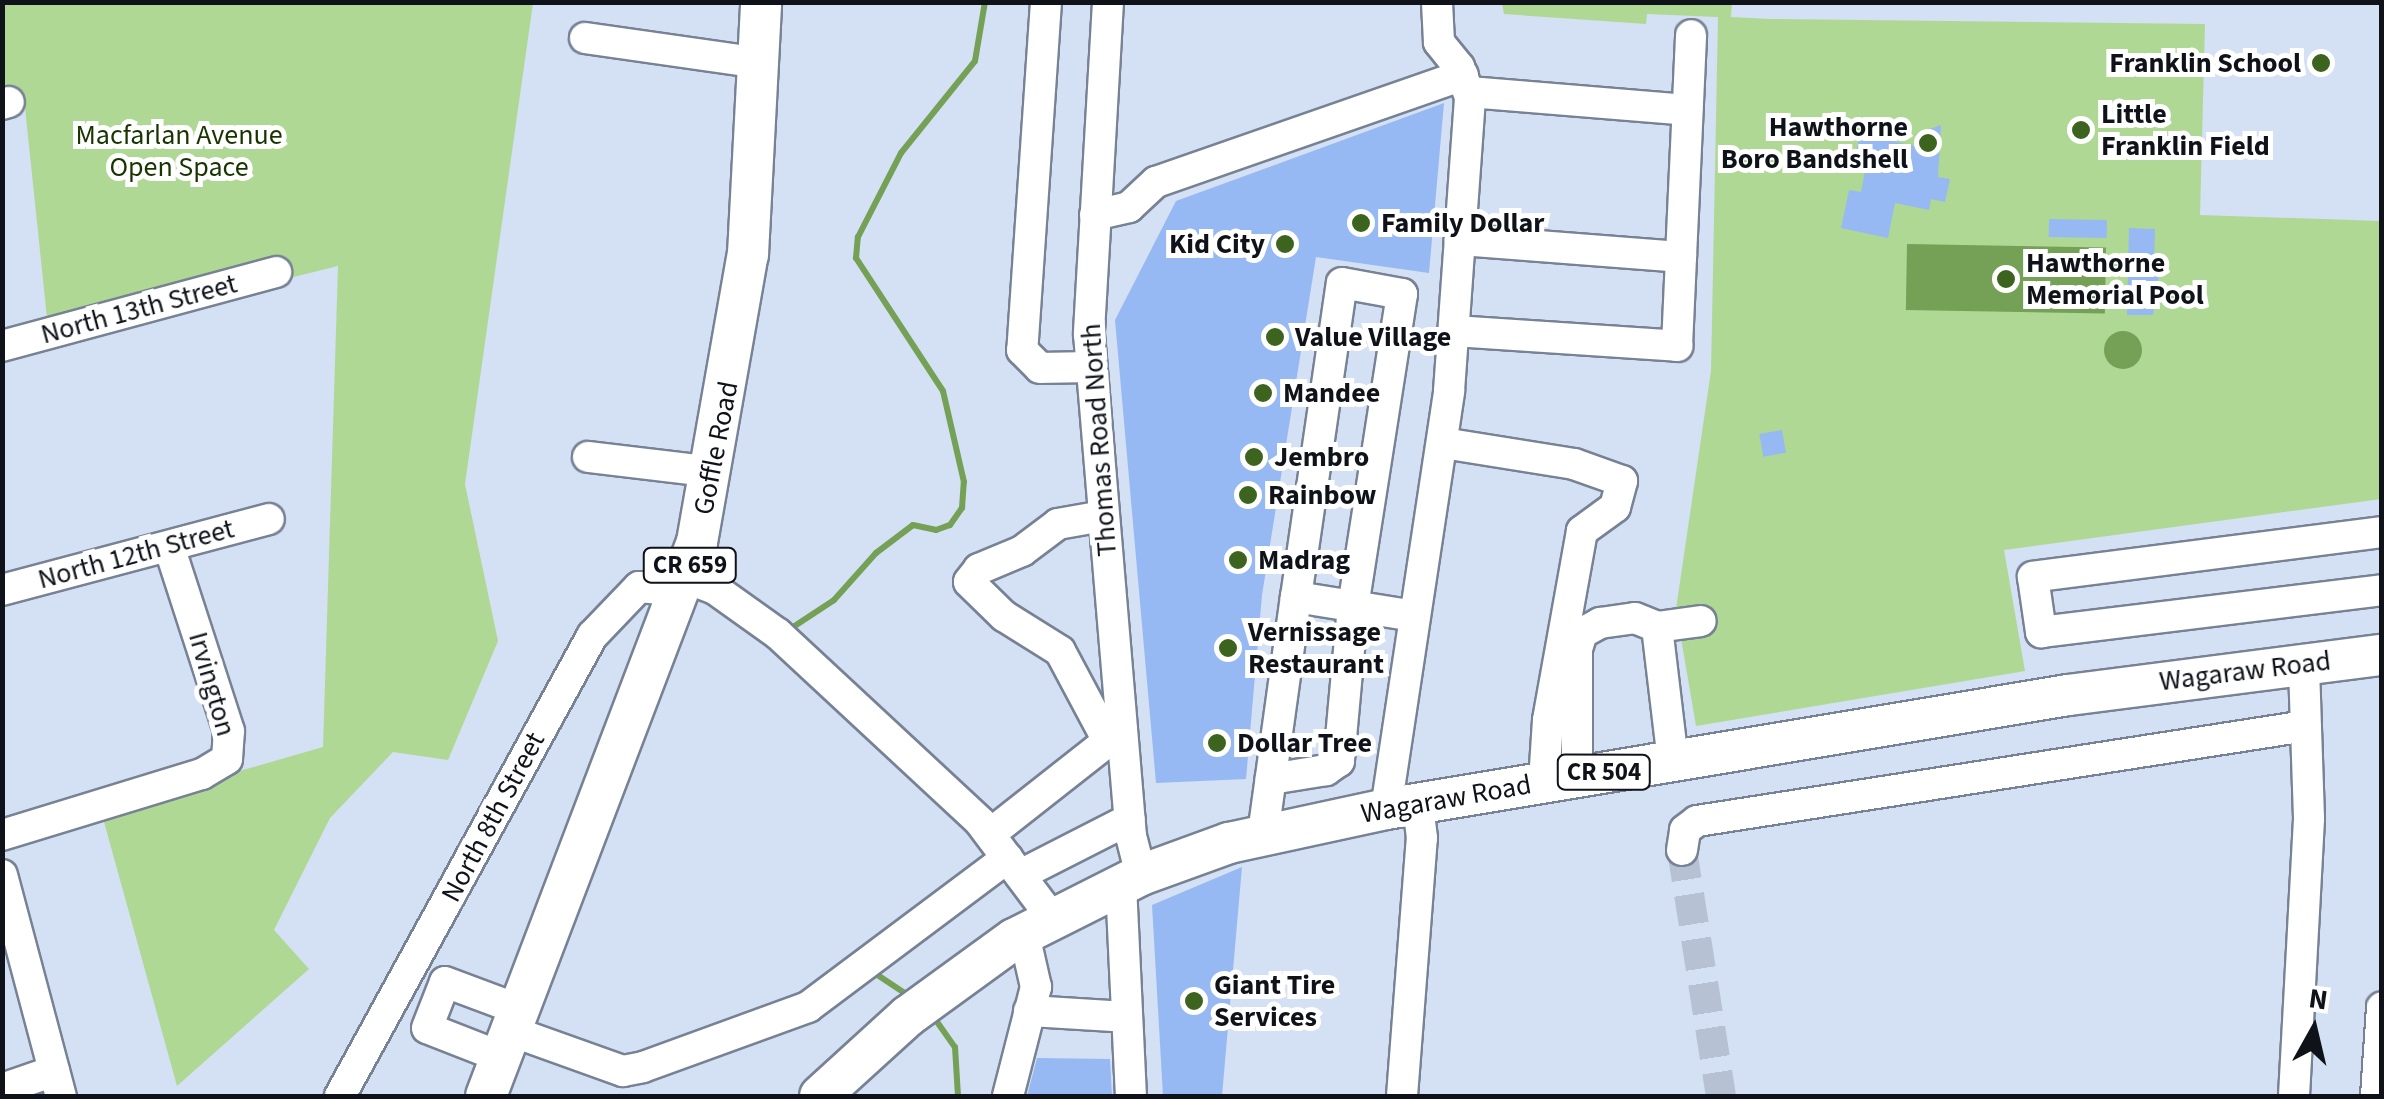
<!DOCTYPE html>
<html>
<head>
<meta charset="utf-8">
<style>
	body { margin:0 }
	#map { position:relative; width:2384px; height:1099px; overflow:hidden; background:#d4e0f4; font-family:"Source Sans 3",sans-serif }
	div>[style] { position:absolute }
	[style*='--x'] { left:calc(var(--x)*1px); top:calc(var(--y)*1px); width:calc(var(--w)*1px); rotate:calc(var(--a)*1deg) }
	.green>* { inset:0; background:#aed894 }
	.water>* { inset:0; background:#74a156; transform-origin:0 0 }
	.round { border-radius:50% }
	.stream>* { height:6px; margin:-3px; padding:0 3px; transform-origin:3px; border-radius:3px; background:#74a156 }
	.building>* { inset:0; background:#96b9f3; transform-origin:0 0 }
	.minor-tunnel>* { height:30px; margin-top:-15px; transform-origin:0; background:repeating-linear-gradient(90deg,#b6c1d3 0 30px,transparent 0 45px) }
	.roads { filter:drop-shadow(2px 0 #778294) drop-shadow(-2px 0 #778294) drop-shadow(0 2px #778294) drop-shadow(0 -2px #778294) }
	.minor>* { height:30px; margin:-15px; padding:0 15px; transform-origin:15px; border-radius:15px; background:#fff }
	.major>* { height:40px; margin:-20px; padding:0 20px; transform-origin:20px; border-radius:20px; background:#fff }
	.dots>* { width:28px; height:28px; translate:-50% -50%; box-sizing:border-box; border:5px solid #fff; border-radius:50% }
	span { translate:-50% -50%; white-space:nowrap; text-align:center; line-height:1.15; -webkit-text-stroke:10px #fff; paint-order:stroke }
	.shield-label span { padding:2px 8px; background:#fff; border:2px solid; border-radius:8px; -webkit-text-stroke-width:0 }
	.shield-label { font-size:25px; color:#0f1319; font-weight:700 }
	.poi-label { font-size:28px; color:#0f1319; font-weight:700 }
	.right { translate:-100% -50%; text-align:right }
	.left { translate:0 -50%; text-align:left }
	.park-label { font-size:28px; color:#183500 }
	.street-label { font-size:28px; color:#0f1319 }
	.frame { position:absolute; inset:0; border:5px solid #0f1319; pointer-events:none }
	.north { position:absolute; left:2264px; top:979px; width:100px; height:100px; -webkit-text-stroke:8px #fff; paint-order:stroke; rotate:8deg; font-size:28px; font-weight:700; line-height:40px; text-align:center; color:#0f1319 }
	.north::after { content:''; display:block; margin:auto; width:35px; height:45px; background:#0f1319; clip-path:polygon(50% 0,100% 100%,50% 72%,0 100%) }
</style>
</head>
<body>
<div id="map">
	<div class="green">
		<i style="clip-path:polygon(3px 3px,533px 3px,465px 484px,498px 641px,448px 760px,393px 752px,330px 818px,274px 930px,309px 969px,177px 1086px,101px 811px,323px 747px,338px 266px,49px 337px,24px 98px,3px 103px)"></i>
		<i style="clip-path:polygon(1502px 3px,1732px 3px,1731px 17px,1770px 19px,2205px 24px,2200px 215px,2381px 221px,2381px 499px,2004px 550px,2025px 671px,1696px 726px,1676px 609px,1711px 371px,1718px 17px,1647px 14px,1646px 24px,1504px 14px)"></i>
	</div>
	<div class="water">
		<i style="left:1907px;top:244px;width:199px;height:66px;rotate:1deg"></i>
		<i class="round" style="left:2104px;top:331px;width:38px;height:38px"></i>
	</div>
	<div class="stream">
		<i style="--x:787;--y:631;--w:56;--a:-33.4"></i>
		<i style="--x:834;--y:600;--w:63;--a:-48.2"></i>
		<i style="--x:876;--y:553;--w:46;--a:-37.1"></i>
		<i style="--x:913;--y:525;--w:24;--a:12"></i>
		<i style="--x:936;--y:530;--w:15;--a:-20"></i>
		<i style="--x:950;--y:525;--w:21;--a:-55"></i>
		<i style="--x:962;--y:508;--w:26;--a:-86"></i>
		<i style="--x:964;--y:482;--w:93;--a:-103"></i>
		<i style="--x:943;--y:391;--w:159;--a:-123.2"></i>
		<i style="--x:856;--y:258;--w:21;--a:-85"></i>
		<i style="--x:858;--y:237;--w:94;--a:-62.9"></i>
		<i style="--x:901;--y:153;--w:118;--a:-51.2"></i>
		<i style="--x:975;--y:61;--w:60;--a:-80.4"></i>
		<i style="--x:876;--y:974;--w:43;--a:33.7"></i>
		<i style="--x:933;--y:1016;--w:38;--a:55"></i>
		<i style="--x:955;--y:1047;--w:49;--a:86.5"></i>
	</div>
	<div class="building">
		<i style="clip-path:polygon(1444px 103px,1429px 273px,1316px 257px,1262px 595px,1246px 779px,1156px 783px,1115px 320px,1176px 201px)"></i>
		<i style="clip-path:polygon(1941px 125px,1938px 177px,1950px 179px,1945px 202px,1931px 199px,1929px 210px,1895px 203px,1888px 238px,1841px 228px,1849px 190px,1861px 192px,1868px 155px,1856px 152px,1860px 134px,1915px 146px,1916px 134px)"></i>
		<i style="left:2049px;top:219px;width:58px;height:18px;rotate:1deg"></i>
		<i style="clip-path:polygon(2129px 228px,2155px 229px,2154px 259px,2161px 259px,2153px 315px,2127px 315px)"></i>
		<i style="left:1782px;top:430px;width:23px;height:23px;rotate:80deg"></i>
		<i style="clip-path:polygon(1242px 867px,1222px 1096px,1163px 1096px,1152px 905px)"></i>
		<i style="clip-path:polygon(1037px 1058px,1110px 1059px,1112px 1096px,1027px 1096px)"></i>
	</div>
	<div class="minor-tunnel">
		<i style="--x:1682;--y:850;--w:249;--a:81"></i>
	</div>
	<div class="roads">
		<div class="minor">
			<i style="--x:1046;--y:2;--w:349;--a:93.9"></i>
			<i style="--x:1022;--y:350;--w:25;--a:45"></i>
			<i style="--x:1040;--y:368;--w:50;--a:-1.1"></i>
			<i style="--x:1108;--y:2;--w:333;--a:93.3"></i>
			<i style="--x:1089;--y:334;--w:504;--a:85.22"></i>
			<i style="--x:1131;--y:836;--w:40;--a:75.6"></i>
			<i style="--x:585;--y:38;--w:177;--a:8.1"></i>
			<i style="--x:1469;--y:92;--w:219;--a:4.7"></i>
			<i style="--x:2;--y:104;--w:7;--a:-16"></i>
			<i style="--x:1095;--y:215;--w:35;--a:-13"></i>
			<i style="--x:1129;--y:207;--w:37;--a:-43"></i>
			<i style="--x:1156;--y:182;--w:325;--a:-19.2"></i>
			<i style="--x:1681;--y:257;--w:222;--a:-87.4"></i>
			<i style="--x:1454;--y:331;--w:224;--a:3.8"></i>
			<i style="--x:1677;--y:346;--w:89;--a:-87.4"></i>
			<i style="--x:1681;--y:257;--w:222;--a:-175.6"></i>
			<i style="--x:2;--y:346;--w:284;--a:-15.1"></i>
			<i style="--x:1443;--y:443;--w:133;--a:9.1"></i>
			<i style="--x:1574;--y:464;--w:51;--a:19.5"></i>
			<i style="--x:1622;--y:481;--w:27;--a:105"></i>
			<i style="--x:1615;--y:507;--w:41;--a:144"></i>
			<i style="--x:1582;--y:531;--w:192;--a:100.2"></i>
			<i style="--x:1548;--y:720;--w:62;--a:93.7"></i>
			<i style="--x:588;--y:457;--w:126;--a:6.8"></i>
			<i style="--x:1103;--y:516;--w:46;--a:169.9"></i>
			<i style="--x:1058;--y:524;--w:45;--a:143.1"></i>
			<i style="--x:1022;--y:551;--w:47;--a:157.3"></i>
			<i style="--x:979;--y:569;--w:16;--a:128"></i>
			<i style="--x:969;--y:582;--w:49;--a:44.2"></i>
			<i style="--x:1004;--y:616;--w:66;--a:32"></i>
			<i style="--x:1060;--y:651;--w:102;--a:61.9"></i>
			<i style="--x:2382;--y:532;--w:352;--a:172.7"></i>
			<i style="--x:2033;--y:577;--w:56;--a:81.7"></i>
			<i style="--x:2041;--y:632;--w:344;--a:-7"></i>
			<i style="--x:686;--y:578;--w:31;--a:21"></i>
			<i style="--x:715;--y:589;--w:77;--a:35.5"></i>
			<i style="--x:778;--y:634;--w:276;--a:42.9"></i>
			<i style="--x:980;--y:822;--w:120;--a:53.1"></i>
			<i style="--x:2;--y:590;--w:276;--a:-14.9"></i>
			<i style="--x:1296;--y:597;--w:120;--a:9.1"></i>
			<i style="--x:1657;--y:627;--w:44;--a:-7.8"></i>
			<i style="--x:1577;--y:777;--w:128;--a:-90"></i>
			<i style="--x:1577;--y:649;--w:17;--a:-73"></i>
			<i style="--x:1582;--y:633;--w:21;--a:-29"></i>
			<i style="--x:1600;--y:623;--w:35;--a:-8"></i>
			<i style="--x:1635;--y:618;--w:24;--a:22"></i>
			<i style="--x:1657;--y:627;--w:135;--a:83.2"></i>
			<i style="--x:1386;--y:809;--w:423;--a:-81.4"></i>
			<i style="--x:1449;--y:391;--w:295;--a:-85.9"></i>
			<i style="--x:1470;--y:97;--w:32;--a:-110"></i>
			<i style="--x:1459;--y:67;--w:32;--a:-129"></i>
			<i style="--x:1439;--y:42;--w:40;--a:-92.9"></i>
			<i style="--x:990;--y:834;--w:168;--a:-38.2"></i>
			<i style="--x:1263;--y:834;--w:239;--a:-82.1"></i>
			<i style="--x:1296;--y:597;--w:317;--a:-81.7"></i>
			<i style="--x:1342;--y:283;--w:61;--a:10.4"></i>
			<i style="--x:1402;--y:294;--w:316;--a:98.9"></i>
			<i style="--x:1353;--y:606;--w:156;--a:95.2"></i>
			<i style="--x:1339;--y:761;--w:16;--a:145"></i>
			<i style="--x:1326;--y:770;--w:56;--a:170.7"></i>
			<i style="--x:2;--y:835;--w:209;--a:-17"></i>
			<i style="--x:202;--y:774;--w:29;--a:-31"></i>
			<i style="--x:227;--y:759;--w:28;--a:-86"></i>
			<i style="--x:229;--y:731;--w:194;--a:-108"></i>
			<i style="--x:1682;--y:850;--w:20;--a:-81"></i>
			<i style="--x:1685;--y:830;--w:15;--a:-37"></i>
			<i style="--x:1697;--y:821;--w:616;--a:-8.87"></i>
			<i style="--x:2;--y:875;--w:229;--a:75.1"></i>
			<i style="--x:1020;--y:875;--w:123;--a:-27"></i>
			<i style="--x:1121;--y:885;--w:211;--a:87.3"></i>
			<i style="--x:1029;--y:1011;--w:98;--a:3.5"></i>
			<i style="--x:511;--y:1031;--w:119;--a:19.7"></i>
			<i style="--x:623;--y:1071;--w:20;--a:-11"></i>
			<i style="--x:643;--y:1067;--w:176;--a:-20"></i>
			<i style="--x:808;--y:1007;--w:249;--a:-36.8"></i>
			<i style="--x:501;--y:1057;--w:79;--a:-158.6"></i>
			<i style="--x:427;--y:1028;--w:49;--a:-68.6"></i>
			<i style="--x:445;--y:982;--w:80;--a:20.5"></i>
			<i style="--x:2;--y:1089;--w:55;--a:-19.1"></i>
			<i style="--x:340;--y:1096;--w:525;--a:-61.28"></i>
			<i style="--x:592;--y:636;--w:68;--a:-46.2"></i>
			<i style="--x:639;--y:587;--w:43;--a:5.3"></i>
			<i style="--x:1008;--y:1096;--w:113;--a:-75.6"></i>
			<i style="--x:1036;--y:987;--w:54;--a:-102.8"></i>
			<i style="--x:1402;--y:1096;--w:259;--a:-85.6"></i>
			<i style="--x:1422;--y:838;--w:35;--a:-97"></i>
			<i style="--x:2294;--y:1096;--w:278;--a:-86.9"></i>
			<i style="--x:2309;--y:818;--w:154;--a:-91.9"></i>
			<i style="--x:2376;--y:1096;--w:89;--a:-86.1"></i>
		</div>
		<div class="major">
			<i style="--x:486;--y:1096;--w:593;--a:-69.15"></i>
			<i style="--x:697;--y:542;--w:292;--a:-80"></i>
			<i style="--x:748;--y:254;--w:252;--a:-87"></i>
			<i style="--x:820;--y:1096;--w:119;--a:-42.3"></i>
			<i style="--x:908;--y:1016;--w:131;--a:-36"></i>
			<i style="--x:1014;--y:939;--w:142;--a:-26.7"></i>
			<i style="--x:1141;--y:875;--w:94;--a:-20"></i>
			<i style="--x:1229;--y:843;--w:161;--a:-12.2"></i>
			<i style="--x:1386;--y:809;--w:691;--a:-9.49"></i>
			<i style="--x:2068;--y:695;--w:317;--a:-7.3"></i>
		</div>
	</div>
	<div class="dots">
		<i style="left:2321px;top:63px;background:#3d641e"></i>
		<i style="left:2081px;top:130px;background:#3d641e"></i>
		<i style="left:1928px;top:143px;background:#3d641e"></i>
		<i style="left:1361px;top:223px;background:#3d641e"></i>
		<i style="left:1285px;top:244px;background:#3d641e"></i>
		<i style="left:2006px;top:279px;background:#3d641e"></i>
		<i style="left:1275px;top:337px;background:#3d641e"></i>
		<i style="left:1263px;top:393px;background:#3d641e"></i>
		<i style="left:1254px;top:457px;background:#3d641e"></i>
		<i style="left:1248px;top:495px;background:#3d641e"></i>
		<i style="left:1238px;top:560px;background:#3d641e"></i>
		<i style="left:1228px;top:648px;background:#3d641e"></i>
		<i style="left:1217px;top:743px;background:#3d641e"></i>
		<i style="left:1194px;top:1001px;background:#3d641e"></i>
	</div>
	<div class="shield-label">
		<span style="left:690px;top:565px">CR 659</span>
		<span style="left:1604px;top:772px">CR 504</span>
	</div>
	<div class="poi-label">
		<span class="right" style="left:2301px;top:63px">Franklin School</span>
		<span class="left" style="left:2101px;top:130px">Little<br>Franklin Field</span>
		<span class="right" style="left:1908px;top:143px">Hawthorne<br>Boro Bandshell</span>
		<span class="left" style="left:1381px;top:223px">Family Dollar</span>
		<span class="right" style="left:1265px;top:244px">Kid City</span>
		<span class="left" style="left:2026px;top:279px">Hawthorne<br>Memorial Pool</span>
		<span class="left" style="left:1295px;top:337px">Value Village</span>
		<span class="left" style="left:1283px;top:393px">Mandee</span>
		<span class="left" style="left:1274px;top:457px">Jembro</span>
		<span class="left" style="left:1268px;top:495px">Rainbow</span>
		<span class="left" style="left:1258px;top:560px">Madrag</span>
		<span class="left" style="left:1248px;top:648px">Vernissage<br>Restaurant</span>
		<span class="left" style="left:1237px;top:743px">Dollar Tree</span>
		<span class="left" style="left:1214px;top:1001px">Giant Tire<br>Services</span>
	</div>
	<div class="park-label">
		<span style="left:179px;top:151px">Macfarlan Avenue<br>Open Space</span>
	</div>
	<div class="street-label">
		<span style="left:139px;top:309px;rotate:-15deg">North 13th Street</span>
		<span style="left:1099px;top:440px;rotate:-94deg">Thomas Road North</span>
		<span style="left:716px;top:448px;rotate:-79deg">Goffle Road</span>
		<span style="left:136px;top:554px;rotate:-15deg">North 12th Street</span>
		<span style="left:2245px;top:671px;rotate:-7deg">Wagaraw Road</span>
		<span style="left:212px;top:684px;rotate:74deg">Irvington</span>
		<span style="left:1446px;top:799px;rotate:-10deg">Wagaraw Road</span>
		<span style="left:493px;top:817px;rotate:-62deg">North 8th Street</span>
	</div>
	<div class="frame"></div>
	<div class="north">N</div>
</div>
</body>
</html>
